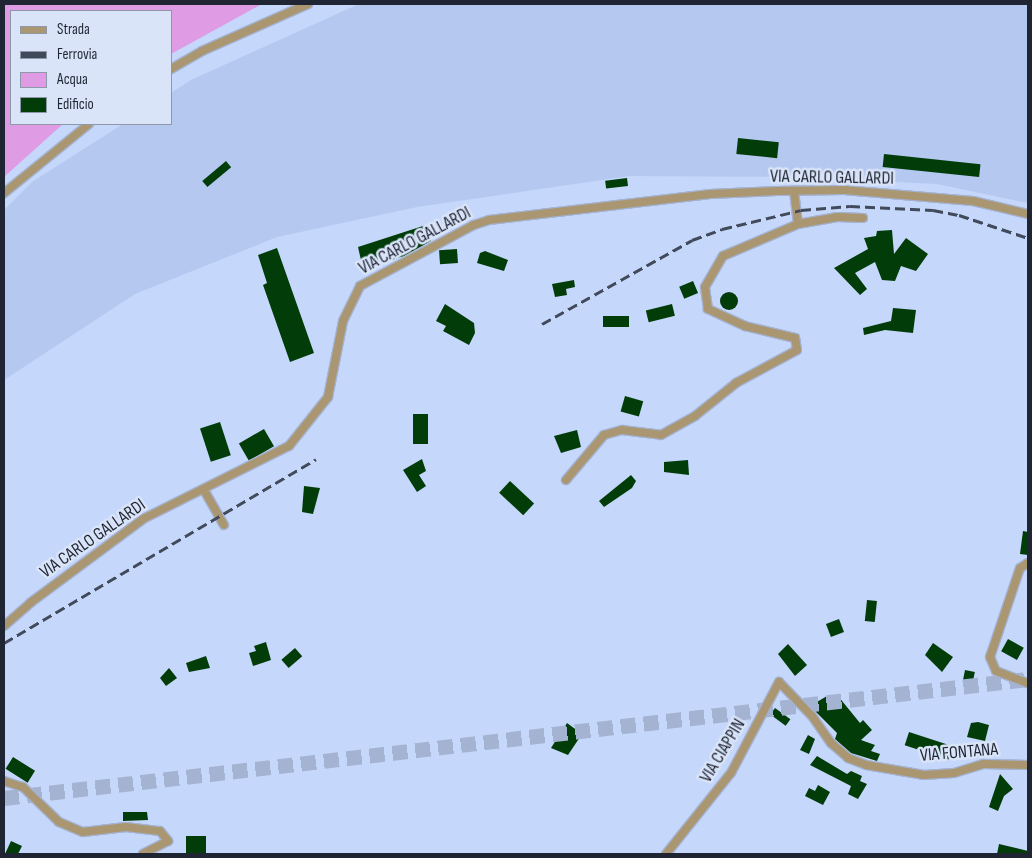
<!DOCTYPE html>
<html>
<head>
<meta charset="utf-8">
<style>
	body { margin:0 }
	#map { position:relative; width:1032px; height:858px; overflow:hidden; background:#c5d7fa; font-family:"Sofia Sans Condensed",sans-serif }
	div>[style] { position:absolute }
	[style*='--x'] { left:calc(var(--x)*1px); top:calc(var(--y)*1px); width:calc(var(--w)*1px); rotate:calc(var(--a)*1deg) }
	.built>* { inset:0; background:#b4c8f0 }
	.water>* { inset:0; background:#df9be4 }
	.building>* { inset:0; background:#023d09; transform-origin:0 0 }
	.round { border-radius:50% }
	.highway-tunnel>* { height:15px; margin-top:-7.5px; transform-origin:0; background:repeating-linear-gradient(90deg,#a4b3d2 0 15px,transparent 0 23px) }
	.roads { filter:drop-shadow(1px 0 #a4b3d2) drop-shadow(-1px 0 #a4b3d2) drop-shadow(0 1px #a4b3d2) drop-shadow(0 -1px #a4b3d2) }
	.street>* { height:8px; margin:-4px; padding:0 4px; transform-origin:4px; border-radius:4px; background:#aa9772 }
	.rail>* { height:3px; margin-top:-1.5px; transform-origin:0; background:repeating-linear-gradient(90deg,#414a5b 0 10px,transparent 0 15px) }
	span { translate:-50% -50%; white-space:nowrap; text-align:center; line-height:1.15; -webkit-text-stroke:5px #d9e4f9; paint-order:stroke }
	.street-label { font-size:18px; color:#1f2532 }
	.frame { position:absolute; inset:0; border:5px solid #1f2532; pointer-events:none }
	.legend { position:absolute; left:10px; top:10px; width:162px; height:115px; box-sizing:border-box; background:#d9e4f9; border:1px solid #8f98a9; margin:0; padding:6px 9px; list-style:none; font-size:15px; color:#1f2532 }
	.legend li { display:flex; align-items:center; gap:10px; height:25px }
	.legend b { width:25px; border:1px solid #8f98a9 }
</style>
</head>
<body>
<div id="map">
	<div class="built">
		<i style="clip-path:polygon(359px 4px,1028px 4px,1028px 203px,937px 184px,793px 177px,629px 176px,417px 207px,277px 237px,135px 294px,4px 380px,4px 210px,32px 182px,123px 124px,171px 124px,171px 93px,191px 80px)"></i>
	</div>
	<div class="water">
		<i style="clip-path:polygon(4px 4px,262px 4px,171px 54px,171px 11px,11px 11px,11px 124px,63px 124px,4px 177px)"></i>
	</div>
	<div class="building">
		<i style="left:738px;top:138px;width:41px;height:16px;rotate:6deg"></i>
		<i style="left:884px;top:154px;width:97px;height:13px;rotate:6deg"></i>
		<i style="left:226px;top:161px;width:8px;height:31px;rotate:50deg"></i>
		<i style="left:627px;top:178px;width:8px;height:22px;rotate:83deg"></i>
		<i style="clip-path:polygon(426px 225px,431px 241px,404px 256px,363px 269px,358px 247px)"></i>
		<i style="clip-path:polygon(892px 230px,894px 254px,906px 238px,928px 254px,916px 271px,901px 266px,895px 281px,882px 280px,875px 262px,855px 273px,867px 289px,860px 295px,834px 268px,868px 249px,864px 238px,876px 236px,877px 231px)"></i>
		<i style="clip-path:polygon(277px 248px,314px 353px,290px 362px,263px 285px,267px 283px,258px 255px)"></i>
		<i style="left:457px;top:249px;width:14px;height:18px;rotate:86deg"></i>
		<i style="clip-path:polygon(485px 251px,508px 260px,504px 271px,477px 263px,480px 253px)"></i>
		<i style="clip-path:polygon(574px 280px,575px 287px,566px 289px,567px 295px,555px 297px,552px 284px)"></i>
		<i style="left:693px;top:281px;width:13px;height:15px;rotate:67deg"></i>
		<i class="round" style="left:720px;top:292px;width:18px;height:18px"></i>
		<i style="clip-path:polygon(445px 304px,474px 323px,475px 333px,469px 345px,443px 331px,446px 326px,436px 321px)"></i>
		<i style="left:672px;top:304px;width:12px;height:27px;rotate:76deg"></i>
		<i style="clip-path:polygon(893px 308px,916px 310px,913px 333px,885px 330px,864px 335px,863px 328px,891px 321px)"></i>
		<i style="left:629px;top:316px;width:11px;height:26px;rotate:90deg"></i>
		<i style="left:625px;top:396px;width:19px;height:16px;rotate:16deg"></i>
		<i style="left:413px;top:414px;width:15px;height:30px"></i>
		<i style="left:220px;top:422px;width:35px;height:21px;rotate:72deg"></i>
		<i style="left:264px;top:429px;width:20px;height:29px;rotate:60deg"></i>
		<i style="clip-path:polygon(577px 430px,581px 447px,561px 453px,554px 436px)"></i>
		<i style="clip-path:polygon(422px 459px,426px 471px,419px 475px,426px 486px,417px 492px,403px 470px)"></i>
		<i style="clip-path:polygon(688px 460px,689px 475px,664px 472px,664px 462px)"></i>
		<i style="clip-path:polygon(631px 475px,636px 481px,632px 488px,604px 507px,599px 501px)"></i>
		<i style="left:510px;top:481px;width:33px;height:16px;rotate:43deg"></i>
		<i style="clip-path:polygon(304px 486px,320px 488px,313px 514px,302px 512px)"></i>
		<i style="clip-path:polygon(1023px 531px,1028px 532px,1028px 555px,1020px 554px)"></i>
		<i style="left:867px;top:600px;width:10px;height:21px;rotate:6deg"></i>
		<i style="left:839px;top:619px;width:14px;height:14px;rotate:69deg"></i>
		<i style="left:1008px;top:639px;width:18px;height:14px;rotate:29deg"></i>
		<i style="clip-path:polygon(266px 642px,271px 660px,253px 666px,249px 653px,256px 651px,254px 646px)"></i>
		<i style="clip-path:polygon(933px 643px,953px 657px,942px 672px,925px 655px)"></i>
		<i style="clip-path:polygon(788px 644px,807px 665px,795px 676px,778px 654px)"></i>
		<i style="left:295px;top:648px;width:11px;height:18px;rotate:49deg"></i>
		<i style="clip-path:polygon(206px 656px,210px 668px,189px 672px,186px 663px)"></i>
		<i style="clip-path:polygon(169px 668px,177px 678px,166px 686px,160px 678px)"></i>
		<i style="left:965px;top:670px;width:10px;height:12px;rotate:11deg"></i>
		<i style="clip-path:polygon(827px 696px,832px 702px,838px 696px,860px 723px,863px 720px,872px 730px,861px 740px,875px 745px,871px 751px,880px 754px,877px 761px,851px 753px,835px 739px,837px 733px,810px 706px)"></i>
		<i style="left:775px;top:708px;width:19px;height:8px;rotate:36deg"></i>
		<i style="clip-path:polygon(978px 722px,989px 725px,985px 741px,967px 737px,971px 723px)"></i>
		<i style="clip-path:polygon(567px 723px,582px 734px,568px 755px,551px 748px)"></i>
		<i style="left:909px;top:732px;width:46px;height:14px;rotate:18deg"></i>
		<i style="clip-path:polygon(808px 735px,815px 739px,809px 754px,800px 750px)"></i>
		<i style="clip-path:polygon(817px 756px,847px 774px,851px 771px,862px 776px,860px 781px,867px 784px,858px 799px,848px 794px,851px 786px,810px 765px)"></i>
		<i style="left:13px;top:757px;width:26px;height:14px;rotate:32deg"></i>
		<i style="clip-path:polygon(1000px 774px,1013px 789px,1004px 796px,998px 811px,989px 807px)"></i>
		<i style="clip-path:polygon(818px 785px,830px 792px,823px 805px,805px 796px,809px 788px,815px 791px)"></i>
		<i style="clip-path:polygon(123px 812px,147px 812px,148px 820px,123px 821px)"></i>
		<i style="left:206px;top:836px;width:18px;height:20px;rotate:90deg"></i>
		<i style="clip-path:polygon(11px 841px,22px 846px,18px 854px,5px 854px)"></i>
		<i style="clip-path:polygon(999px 844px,1028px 851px,1028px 854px,997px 854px)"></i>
	</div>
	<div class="highway-tunnel">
		<i style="--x:4;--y:798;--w:1031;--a:-6.63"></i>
	</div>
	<div class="roads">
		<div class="street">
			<i style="--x:171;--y:69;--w:36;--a:-30"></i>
			<i style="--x:202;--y:51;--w:116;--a:-23.9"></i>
			<i style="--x:794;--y:191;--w:33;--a:83"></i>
			<i style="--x:4;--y:193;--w:109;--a:-39.1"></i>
			<i style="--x:566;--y:480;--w:59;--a:-49.8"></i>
			<i style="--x:604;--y:435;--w:19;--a:-16"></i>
			<i style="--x:622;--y:430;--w:39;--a:7"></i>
			<i style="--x:661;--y:435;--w:39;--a:-29"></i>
			<i style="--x:695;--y:416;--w:53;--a:-38.8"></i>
			<i style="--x:736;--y:383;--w:69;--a:-28.4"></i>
			<i style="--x:797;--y:350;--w:12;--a:-99"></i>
			<i style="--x:795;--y:338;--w:51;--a:-166.5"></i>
			<i style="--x:745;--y:326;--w:41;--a:-155.3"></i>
			<i style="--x:708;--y:309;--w:22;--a:-98"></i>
			<i style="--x:705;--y:287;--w:36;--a:-60"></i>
			<i style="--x:723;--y:256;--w:82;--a:-23.1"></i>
			<i style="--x:798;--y:224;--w:40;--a:-10"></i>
			<i style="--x:837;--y:217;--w:26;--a:2"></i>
			<i style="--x:204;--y:490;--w:40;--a:60.3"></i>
			<i style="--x:1028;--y:563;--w:9;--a:148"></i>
			<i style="--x:1020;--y:568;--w:94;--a:108.6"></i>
			<i style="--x:990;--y:657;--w:15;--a:67"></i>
			<i style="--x:996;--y:671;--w:34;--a:21"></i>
			<i style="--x:4;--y:626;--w:35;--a:-41"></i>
			<i style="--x:30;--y:603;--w:141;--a:-36.6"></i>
			<i style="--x:143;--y:519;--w:163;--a:-26.6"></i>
			<i style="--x:289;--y:446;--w:63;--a:-51.5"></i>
			<i style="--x:328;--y:397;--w:77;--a:-78.8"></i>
			<i style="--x:343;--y:321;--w:39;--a:-64"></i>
			<i style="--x:360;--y:286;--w:129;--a:-28.2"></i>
			<i style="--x:474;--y:225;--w:16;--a:-18"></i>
			<i style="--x:489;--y:220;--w:223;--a:-6.7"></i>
			<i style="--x:710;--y:194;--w:67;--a:-2.6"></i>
			<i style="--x:777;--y:191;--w:67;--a:-0.9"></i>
			<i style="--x:844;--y:190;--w:129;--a:4.9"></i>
			<i style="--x:973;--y:201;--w:57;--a:13.3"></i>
			<i style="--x:4;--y:781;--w:20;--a:18"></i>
			<i style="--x:23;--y:787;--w:50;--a:44.2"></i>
			<i style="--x:59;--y:822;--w:26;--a:23"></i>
			<i style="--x:83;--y:832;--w:43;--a:-6.6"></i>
			<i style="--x:126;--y:827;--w:34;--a:7"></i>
			<i style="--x:160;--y:831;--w:13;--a:51"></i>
			<i style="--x:168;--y:841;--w:28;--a:153"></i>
			<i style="--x:666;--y:854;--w:104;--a:-51.3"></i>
			<i style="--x:731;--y:773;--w:103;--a:-62.2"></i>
			<i style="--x:779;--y:682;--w:47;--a:45.9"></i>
			<i style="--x:812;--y:716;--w:33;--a:55"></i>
			<i style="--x:831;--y:743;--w:23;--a:41"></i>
			<i style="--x:848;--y:758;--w:19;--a:21"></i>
			<i style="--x:866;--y:765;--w:59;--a:9.8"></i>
			<i style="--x:924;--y:775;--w:30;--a:-4"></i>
			<i style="--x:954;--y:773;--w:31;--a:-17"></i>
			<i style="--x:984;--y:764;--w:44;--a:1.3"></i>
		</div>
	</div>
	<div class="rail">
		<i style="--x:542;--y:324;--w:172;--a:-29.2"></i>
		<i style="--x:692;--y:240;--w:32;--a:-20"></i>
		<i style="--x:722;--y:229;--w:81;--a:-13.5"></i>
		<i style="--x:801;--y:210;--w:49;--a:-4.7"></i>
		<i style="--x:850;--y:206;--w:83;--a:2.8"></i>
		<i style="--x:933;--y:210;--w:26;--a:11"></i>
		<i style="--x:959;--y:215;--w:73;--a:18.4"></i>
		<i style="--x:4;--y:643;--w:362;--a:-30.5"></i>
	</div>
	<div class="street-label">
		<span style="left:832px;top:178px;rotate:1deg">VIA CARLO GALLARDI</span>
		<span style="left:415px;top:241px;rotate:-28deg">VIA CARLO GALLARDI</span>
		<span style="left:93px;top:539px;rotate:-35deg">VIA CARLO GALLARDI</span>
		<span style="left:723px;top:751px;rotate:-59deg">VIA CIAPPIN</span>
		<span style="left:959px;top:753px;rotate:-5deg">VIA FONTANA</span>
	</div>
	<div class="frame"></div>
	<ul class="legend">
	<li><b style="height:6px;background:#aa9772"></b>Strada</li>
	<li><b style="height:6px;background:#414a5b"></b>Ferrovia</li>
	<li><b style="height:14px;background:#df9be4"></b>Acqua</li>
	<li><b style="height:14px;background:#023d09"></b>Edificio</li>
	</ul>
</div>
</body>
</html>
